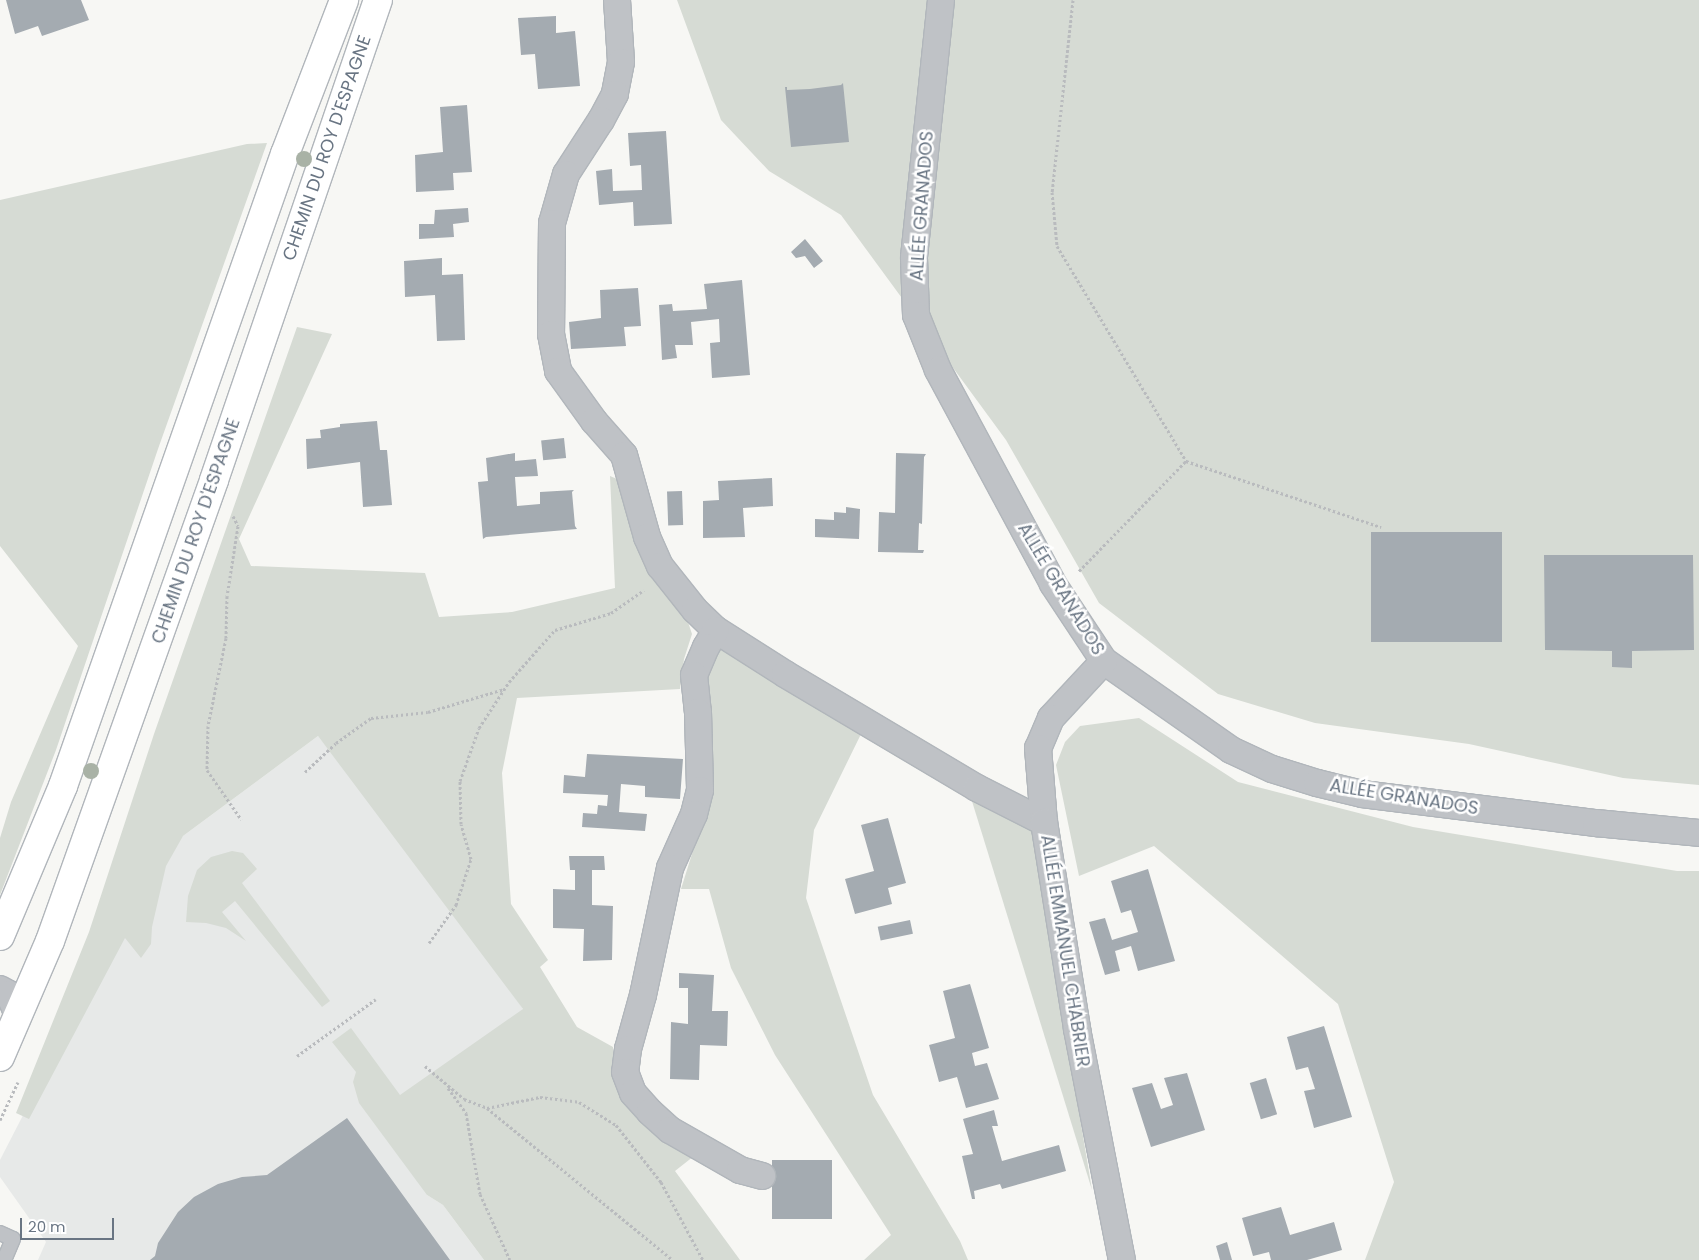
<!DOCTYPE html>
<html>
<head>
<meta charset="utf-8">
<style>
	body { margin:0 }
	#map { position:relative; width:1699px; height:1260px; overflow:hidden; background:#f7f7f4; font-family:Poppins,sans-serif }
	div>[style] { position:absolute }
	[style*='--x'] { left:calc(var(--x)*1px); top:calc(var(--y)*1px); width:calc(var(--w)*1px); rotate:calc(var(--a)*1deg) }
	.built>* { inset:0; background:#e7e9e8 }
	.green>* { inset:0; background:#d6dbd4 }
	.building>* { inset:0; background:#a4abb1; transform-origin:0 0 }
	.path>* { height:3px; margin-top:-1.5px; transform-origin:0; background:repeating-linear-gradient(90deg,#b9bbbe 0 2.5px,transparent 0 5px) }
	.roads { filter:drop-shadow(1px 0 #b1b6bb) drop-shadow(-1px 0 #b1b6bb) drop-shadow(0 1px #b1b6bb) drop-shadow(0 -1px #b1b6bb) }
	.lane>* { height:14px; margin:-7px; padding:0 7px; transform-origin:7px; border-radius:7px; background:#bfc2c6 }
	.street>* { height:26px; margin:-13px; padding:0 13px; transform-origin:13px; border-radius:13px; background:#bfc2c6 }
	.secondary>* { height:28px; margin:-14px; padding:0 14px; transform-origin:14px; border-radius:14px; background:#fff }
	.trees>* { width:16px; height:16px; margin:-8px; border-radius:50%; background:#a9b2a6 }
	span { translate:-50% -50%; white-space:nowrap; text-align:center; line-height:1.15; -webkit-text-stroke:5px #fff; paint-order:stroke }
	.street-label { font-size:18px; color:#697583 }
	.scale { position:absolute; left:20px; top:1218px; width:94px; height:22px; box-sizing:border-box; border:2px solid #697583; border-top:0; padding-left:6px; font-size:15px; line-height:18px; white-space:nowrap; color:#697583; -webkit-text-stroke:4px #fff; paint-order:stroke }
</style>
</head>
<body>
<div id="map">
	<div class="built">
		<i style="clip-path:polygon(318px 736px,456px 905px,523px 1009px,427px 1195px,443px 1205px,484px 1260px,38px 1260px,46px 1242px,0 1177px,0 1160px,152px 864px,183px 836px)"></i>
	</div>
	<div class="green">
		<i style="clip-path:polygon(677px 0,1699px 0,1699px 785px,1623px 778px,1469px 744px,1315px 723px,1218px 694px,1099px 603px,1006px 440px,841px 215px,769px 171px,721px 120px)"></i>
		<i style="clip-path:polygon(267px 143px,158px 449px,56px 750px,0 895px,0 838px,11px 802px,78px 646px,0 546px,0 200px,247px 144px)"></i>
		<i style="clip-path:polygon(297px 327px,332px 334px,239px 539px,251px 566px,425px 573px,439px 617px,512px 612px,615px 588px,610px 476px,617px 479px,620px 484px,665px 592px,688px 622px,692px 634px,684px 659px,680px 689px,517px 698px,502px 773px,511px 904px,548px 960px,540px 967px,577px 1027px,613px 1047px,614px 1076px,694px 1156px,675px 1171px,740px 1260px,484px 1260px,443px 1205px,427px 1195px,359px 1103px,353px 1082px,356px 1072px,332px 1042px,351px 1028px,400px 1095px,523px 1009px,318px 736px,183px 836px,166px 866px,152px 927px,151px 944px,141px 958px,125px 938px,29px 1119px,16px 1113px,89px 932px,154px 734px)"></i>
		<i style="clip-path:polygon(721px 647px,862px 732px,814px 830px,806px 898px,873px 1095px,960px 1241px,968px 1260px,864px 1260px,891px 1235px,775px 1055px,731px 968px,709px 889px,681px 889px,696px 841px,700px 671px)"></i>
		<i style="clip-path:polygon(1139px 718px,1238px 782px,1413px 827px,1677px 871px,1699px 871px,1699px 1260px,1365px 1260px,1394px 1182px,1338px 1004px,1154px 846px,1079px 876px,1056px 765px,1065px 742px,1080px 726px)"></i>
		<i style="clip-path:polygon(971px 798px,1032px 830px,1092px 1190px)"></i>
		<i style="clip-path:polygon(232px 851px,243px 853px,257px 869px,242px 883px,330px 1001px,322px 1007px,235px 901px,222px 912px,246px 941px,226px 928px,206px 923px,186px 922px,188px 896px,197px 870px,211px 857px)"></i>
	</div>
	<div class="building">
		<i style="clip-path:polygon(6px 0,81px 0,89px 20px,42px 36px,38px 26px,15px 34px)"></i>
		<i style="clip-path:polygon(556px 16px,556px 33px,575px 31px,580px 86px,538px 89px,535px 54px,521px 55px,518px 18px)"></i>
		<i style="clip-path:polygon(843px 83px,849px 142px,791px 147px,785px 87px,787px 87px,787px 90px,810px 89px,841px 85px)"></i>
		<i style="clip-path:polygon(467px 105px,472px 172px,453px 173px,454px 190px,416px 192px,415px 155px,443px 152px,440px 107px)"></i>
		<i style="clip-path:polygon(666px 131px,672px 224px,634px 226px,633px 202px,599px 205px,596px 171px,612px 169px,613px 191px,642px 190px,641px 165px,630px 166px,628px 133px)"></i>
		<i style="clip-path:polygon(468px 208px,469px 222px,453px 224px,454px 237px,419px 239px,419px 224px,434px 224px,435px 210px)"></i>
		<i style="clip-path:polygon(805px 239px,823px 261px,814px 268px,805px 256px,796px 258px,791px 252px)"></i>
		<i style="clip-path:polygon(442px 258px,442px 275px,463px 274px,465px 340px,437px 341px,435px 295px,405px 297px,404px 261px)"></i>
		<i style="clip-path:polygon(742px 280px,750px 375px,712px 378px,710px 343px,720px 342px,719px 319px,691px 322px,693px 345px,675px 345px,677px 358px,662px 360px,659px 305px,672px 304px,673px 311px,707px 309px,704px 284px)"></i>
		<i style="clip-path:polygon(638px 288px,641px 326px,624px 327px,626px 346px,571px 349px,569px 322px,601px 318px,600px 290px)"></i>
		<i style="clip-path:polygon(377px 421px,380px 450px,387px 450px,392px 505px,363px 507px,360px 462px,307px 469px,306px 439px,321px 438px,320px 430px,340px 427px,340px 424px)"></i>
		<i style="left:564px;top:438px;width:20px;height:23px;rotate:84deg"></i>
		<i style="clip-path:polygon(515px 453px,515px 461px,536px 459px,538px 476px,515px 477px,517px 506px,540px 504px,540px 492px,574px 490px,572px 492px,575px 526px,577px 529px,486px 537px,483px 539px,478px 482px,488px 481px,486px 458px)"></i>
		<i style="clip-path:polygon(896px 453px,926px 454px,924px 457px,922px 524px,919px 523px,918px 550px,924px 550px,923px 553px,878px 552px,879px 512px,895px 513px)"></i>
		<i style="clip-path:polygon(772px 478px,773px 506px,743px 508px,745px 537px,703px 538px,703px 501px,719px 500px,718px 481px)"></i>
		<i style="left:682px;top:491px;width:34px;height:15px;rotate:88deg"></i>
		<i style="clip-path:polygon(846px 507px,860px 509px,859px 539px,815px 537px,815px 519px,834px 520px,834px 512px,846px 513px)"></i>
		<i style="left:1371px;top:532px;width:131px;height:110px"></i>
		<i style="clip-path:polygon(1544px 555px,1693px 555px,1694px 650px,1632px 651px,1632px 668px,1612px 667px,1612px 651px,1545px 650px)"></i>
		<i style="clip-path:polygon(587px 754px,683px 759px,680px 799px,645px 797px,645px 786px,621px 784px,619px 812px,647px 814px,645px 831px,582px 827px,583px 813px,597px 814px,598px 805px,607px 806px,608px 795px,563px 793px,564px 775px,585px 777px)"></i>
		<i style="clip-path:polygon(888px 818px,906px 883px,888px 888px,892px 904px,855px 914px,845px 879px,874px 871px,861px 825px)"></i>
		<i style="clip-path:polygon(569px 856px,604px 856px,605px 870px,592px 870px,592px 905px,613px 906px,612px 960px,583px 961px,584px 929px,553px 928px,553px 889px,575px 890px,575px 870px,570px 870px)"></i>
		<i style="clip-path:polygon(1148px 869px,1175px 961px,1138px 971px,1131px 946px,1115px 951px,1120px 971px,1105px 975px,1089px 922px,1105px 918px,1112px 940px,1138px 932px,1131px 910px,1121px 913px,1111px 881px)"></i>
		<i style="left:910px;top:920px;width:14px;height:33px;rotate:78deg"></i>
		<i style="clip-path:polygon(679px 973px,714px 975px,712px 1011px,728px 1011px,727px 1046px,700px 1045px,699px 1080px,670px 1079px,671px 1022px,688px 1024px,688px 988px,679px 988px)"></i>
		<i style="clip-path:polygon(970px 984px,989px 1048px,972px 1053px,975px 1066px,987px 1063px,999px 1099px,966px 1108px,957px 1077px,939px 1082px,929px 1045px,955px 1038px,943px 991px)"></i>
		<i style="clip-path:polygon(1324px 1026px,1352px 1117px,1314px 1128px,1304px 1091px,1315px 1089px,1308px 1067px,1296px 1070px,1287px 1037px)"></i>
		<i style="clip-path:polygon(1187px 1073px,1205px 1130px,1151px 1147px,1132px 1088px,1152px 1083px,1161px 1109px,1173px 1105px,1164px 1078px)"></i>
		<i style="left:1266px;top:1078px;width:38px;height:17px;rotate:73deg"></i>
		<i style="clip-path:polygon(994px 1110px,998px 1126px,992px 1126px,1002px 1161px,1059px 1145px,1066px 1171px,1002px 1189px,1000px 1184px,974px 1191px,975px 1199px,972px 1199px,962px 1156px,973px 1154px,963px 1119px)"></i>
		<i style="clip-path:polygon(347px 1118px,450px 1260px,150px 1260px,155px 1256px,158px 1243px,178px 1212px,194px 1197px,218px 1184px,242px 1177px,267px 1175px)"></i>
		<i style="left:772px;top:1160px;width:60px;height:59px"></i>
		<i style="clip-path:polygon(1281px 1207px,1290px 1235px,1334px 1222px,1342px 1250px,1307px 1260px,1271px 1260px,1269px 1252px,1253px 1256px,1242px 1218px)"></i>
		<i style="clip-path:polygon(1227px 1242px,1232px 1260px,1220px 1260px,1216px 1246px)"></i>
	</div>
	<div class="path">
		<i style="--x:1073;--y:0;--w:193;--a:96.2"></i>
		<i style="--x:1052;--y:192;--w:54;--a:84.7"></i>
		<i style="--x:1057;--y:246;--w:251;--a:59"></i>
		<i style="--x:1186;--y:461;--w:206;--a:18.7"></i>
		<i style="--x:233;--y:516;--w:11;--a:63"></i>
		<i style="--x:238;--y:526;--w:71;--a:98.9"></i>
		<i style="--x:227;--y:596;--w:42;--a:91.4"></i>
		<i style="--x:226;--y:638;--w:90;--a:101.6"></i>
		<i style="--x:208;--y:726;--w:44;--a:91.3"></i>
		<i style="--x:207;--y:770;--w:60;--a:55.2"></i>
		<i style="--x:1079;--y:571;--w:153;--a:-45.8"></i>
		<i style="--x:305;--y:772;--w:42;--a:-43.1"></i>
		<i style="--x:336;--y:743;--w:43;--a:-35.5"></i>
		<i style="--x:371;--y:718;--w:57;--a:-6"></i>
		<i style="--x:428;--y:712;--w:79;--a:-16.8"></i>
		<i style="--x:429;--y:943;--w:47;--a:-54.6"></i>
		<i style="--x:456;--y:905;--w:48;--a:-71.9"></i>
		<i style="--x:471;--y:859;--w:36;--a:-106"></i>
		<i style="--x:461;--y:824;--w:43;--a:-91.3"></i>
		<i style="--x:460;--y:781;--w:56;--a:-70.3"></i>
		<i style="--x:479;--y:728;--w:55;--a:-56.9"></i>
		<i style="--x:509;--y:682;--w:69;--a:-48.5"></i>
		<i style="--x:555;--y:630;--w:59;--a:-16.9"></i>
		<i style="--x:611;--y:613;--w:40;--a:-34.9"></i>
		<i style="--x:297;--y:1056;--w:97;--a:-35.8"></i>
		<i style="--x:425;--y:1066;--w:51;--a:40.2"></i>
		<i style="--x:464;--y:1099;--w:25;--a:21"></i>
		<i style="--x:487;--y:1108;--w:240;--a:39.3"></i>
		<i style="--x:448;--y:1088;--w:31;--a:54"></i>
		<i style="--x:466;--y:1113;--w:82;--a:80.2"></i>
		<i style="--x:480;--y:1194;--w:72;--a:65.6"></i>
		<i style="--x:487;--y:1108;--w:54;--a:-11.7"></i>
		<i style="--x:540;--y:1097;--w:39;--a:7"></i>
		<i style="--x:579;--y:1102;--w:44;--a:31.9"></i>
		<i style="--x:616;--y:1125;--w:73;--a:51.7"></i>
		<i style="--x:661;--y:1182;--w:89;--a:61.7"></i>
		<i style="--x:0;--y:1120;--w:42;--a:-64.7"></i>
	</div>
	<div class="roads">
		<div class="lane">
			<i style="--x:0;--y:1233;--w:14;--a:25"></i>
			<i style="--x:13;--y:1239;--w:23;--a:113"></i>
		</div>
		<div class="street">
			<i style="--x:617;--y:0;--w:62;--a:86.3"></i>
			<i style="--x:621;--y:62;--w:33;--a:101"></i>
			<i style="--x:615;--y:94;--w:30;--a:118"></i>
			<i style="--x:601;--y:120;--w:64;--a:122.9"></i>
			<i style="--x:566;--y:174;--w:51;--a:105.9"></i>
			<i style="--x:552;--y:223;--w:111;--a:90.5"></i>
			<i style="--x:551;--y:334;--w:38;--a:79"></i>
			<i style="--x:558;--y:371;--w:62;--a:54.2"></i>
			<i style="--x:594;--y:421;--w:45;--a:48.6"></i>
			<i style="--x:624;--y:455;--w:85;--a:74.3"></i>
			<i style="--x:647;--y:537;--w:32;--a:66"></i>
			<i style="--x:660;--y:566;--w:56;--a:51.5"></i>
			<i style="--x:695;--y:610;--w:29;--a:44"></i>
			<i style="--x:716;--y:630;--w:82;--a:32.5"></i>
			<i style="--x:785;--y:674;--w:223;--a:30.7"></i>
			<i style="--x:977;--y:788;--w:75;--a:26.9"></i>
			<i style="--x:941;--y:0;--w:259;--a:96"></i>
			<i style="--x:914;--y:258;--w:57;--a:88"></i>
			<i style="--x:916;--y:315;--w:59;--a:68.2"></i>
			<i style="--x:938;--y:370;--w:243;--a:61.7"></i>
			<i style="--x:1053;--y:584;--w:92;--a:56.5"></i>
			<i style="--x:1104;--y:661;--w:155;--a:35"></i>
			<i style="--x:1231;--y:750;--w:45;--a:24.9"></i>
			<i style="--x:1272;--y:769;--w:47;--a:17.3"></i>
			<i style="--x:1317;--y:783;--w:46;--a:13.7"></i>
			<i style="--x:1362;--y:794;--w:236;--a:7.1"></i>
			<i style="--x:1596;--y:823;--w:103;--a:5.5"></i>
			<i style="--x:716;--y:630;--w:20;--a:120"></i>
			<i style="--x:706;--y:647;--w:30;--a:113"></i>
			<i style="--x:694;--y:675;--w:37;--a:84"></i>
			<i style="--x:698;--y:712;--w:78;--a:88.5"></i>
			<i style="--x:700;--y:790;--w:25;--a:104"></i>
			<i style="--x:694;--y:814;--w:59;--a:114"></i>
			<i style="--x:670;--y:868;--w:130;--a:102"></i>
			<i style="--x:643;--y:995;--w:56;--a:105.5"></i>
			<i style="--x:628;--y:1049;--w:23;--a:97"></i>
			<i style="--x:625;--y:1072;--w:22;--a:69"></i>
			<i style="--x:633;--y:1093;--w:25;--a:48"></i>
			<i style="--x:650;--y:1112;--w:27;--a:42"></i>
			<i style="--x:670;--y:1130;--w:81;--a:29.7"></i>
			<i style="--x:740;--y:1170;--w:23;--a:15"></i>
			<i style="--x:1104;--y:661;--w:78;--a:132.9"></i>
			<i style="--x:1051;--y:718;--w:33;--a:113"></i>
			<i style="--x:1038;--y:748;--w:74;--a:85.4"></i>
			<i style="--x:1044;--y:822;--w:210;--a:80.9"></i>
			<i style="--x:1077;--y:1029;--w:235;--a:79"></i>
			<i style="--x:0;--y:989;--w:10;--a:29"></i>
			<i style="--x:9;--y:994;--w:21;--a:67"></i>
		</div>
		<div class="secondary">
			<i style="--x:0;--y:936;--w:163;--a:-67.2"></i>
			<i style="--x:63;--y:786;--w:670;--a:-70.65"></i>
			<i style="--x:285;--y:154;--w:165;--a:-69"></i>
			<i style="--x:0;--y:1057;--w:126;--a:-66.7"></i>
			<i style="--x:50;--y:941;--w:489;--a:-70.4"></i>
			<i style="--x:214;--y:480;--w:507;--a:-71.14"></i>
		</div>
	</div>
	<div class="trees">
		<i style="left:304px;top:159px"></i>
		<i style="left:91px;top:771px"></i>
	</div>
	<div class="street-label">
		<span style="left:327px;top:148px;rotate:-71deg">CHEMIN DU ROY D'ESPAGNE</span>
		<span style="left:922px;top:206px;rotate:-86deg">ALLÉE GRANADOS</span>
		<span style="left:196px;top:531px;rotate:-71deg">CHEMIN DU ROY D'ESPAGNE</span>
		<span style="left:1061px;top:589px;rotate:59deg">ALLÉE GRANADOS</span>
		<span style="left:1404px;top:797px;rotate:9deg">ALLÉE GRANADOS</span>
		<span style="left:1065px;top:951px;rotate:81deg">ALLÉE EMMANUEL CHABRIER</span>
	</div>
	<div class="scale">20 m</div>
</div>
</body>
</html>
